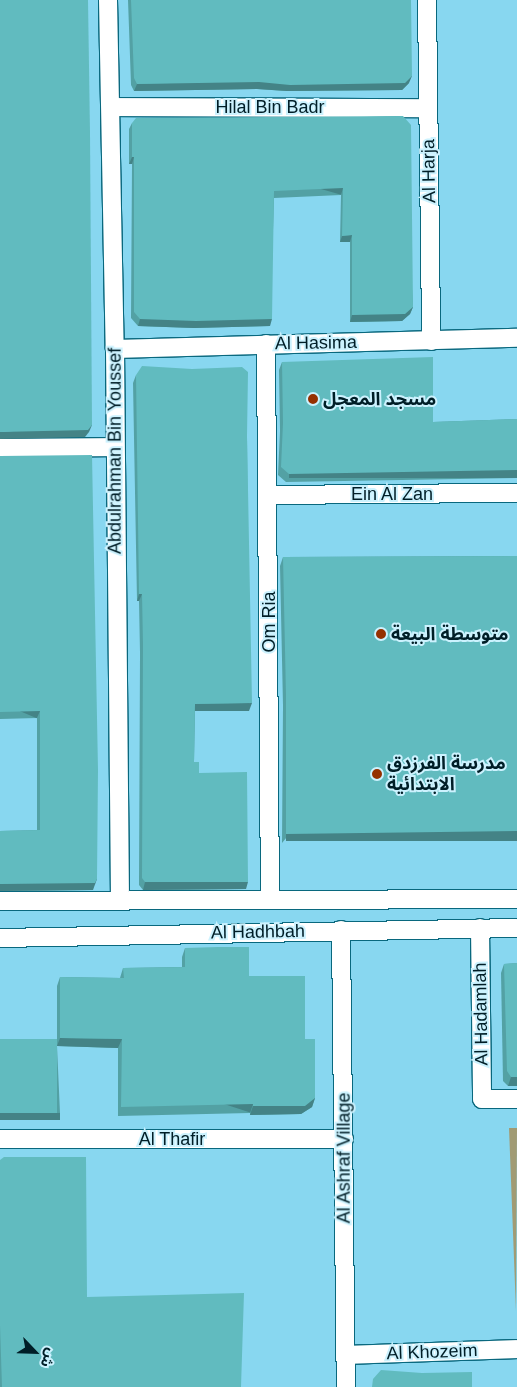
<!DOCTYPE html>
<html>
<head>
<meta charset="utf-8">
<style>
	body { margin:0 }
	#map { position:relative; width:517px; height:1387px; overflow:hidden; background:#88d7f0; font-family:Arial,"Noto Sans Arabic",sans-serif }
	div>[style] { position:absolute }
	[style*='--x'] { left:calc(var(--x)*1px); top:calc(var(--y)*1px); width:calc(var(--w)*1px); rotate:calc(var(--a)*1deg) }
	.green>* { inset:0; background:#a19b74 }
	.roads { filter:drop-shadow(1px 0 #09687e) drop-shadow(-1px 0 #09687e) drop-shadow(0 1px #09687e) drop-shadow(0 -1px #09687e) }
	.minor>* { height:18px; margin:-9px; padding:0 9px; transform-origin:9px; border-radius:9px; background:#fff }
	.wall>* { inset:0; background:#53a1a4 }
	.shaded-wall>* { inset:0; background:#448386; transform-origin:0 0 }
	.building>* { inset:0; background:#61bbbf; transform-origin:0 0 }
	.dots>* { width:14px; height:14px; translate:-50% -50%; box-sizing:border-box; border:2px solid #ccf2fe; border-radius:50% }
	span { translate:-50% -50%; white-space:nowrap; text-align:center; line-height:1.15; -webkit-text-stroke:4px #ccf2fe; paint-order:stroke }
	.street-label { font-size:18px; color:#001e27 }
	.poi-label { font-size:18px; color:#001e27; font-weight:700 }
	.left { translate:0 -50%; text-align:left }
	.north { position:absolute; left:10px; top:1327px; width:50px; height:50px; -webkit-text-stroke:4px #ccf2fe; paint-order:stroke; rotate:114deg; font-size:14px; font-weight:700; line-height:20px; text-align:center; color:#001e27 }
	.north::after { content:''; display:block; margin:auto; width:18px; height:22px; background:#001e27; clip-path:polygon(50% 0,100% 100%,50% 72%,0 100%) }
</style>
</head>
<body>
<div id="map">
	<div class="green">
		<i style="clip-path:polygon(509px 1128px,517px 1128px,516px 1311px)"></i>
	</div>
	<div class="roads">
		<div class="minor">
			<i style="--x:108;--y:0;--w:349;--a:88.9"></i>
			<i style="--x:115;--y:349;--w:552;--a:89.48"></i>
			<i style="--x:427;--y:0;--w:341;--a:89.3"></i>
			<i style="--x:111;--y:107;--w:317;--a:0.2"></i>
			<i style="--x:266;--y:344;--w:555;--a:89.59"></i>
			<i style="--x:115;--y:349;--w:402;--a:-1.6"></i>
			<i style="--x:0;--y:448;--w:115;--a:-0.5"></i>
			<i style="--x:268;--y:495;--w:249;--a:-0.5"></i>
			<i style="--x:0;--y:901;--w:517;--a:-0.22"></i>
			<i style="--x:480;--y:928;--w:171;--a:89.3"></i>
			<i style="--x:482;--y:1099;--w:35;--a:0"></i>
			<i style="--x:341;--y:930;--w:457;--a:89.4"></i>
			<i style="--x:0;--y:938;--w:517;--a:-1.11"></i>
			<i style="--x:0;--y:1139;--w:344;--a:0"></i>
			<i style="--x:346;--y:1355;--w:171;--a:-2"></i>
		</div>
	</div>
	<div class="wall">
		<i style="clip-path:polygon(128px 0,411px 0,409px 83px,402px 90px,287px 91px,257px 89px,134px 91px,131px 85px)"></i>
		<i style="clip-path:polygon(403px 116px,413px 307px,410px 314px,402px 321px,350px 322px,350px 242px,340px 242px,341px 195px,274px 198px,270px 326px,194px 328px,138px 326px,131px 318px,132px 164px,129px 164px,129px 129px,132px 123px)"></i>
		<i style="clip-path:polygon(282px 362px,433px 422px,517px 419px,517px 478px,286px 482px,278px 475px,280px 431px,279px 370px)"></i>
		<i style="clip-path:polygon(136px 375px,247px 436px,249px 711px,195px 711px,194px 762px,246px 889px,143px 890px,139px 885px,140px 653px,139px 601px,137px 601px,133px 383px)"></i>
		<i style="clip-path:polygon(0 456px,93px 890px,0 891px,0 831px,37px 830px,37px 718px,0 719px)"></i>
		<i style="clip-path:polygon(517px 556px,282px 843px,283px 706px,280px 566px,283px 557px)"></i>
		<i style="clip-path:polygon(185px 948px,249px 976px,305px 1039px,315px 1098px,312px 1107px,301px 1114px,250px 1115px,250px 1113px,118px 1116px,118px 1048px,57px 1046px,60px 1113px,57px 1120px,0 1120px,0 1039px,57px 1039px,57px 986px,60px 977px,120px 978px,123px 968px,182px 967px,182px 957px)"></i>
		<i style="clip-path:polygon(517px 963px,517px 1086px,508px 1086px,503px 1081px,501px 973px,504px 964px)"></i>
		<i style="clip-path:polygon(0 1160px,87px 1297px,241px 1387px,0 1387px)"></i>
	</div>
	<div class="shaded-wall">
		<i style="clip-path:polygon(412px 76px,409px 83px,402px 90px,287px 91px,257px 89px,134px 91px,137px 84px)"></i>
		<i style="clip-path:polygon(132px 157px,134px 157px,132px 164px,129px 164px)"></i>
		<i style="left:343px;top:188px;width:7px;height:69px;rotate:106deg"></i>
		<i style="clip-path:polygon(352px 235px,350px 242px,340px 242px,342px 236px)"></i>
		<i style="clip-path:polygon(413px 307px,410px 314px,402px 321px,350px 322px,352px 315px)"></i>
		<i style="clip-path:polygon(140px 319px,272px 319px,270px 326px,194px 328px,138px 326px)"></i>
		<i style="clip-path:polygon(92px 425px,89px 432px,85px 437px,0 439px,0 432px)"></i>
		<i style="left:517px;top:470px;width:8px;height:228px;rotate:90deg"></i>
		<i style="clip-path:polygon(139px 594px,142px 594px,139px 601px,137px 601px)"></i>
		<i style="clip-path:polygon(252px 703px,249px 711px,192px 711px,195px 704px)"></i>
		<i style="left:40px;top:711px;width:8px;height:40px;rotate:113deg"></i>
		<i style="left:517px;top:831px;width:10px;height:231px;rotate:90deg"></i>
		<i style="clip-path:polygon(97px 879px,93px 890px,0 891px,0 884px)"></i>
		<i style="clip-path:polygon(145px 882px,248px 882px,246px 889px,143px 890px)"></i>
		<i style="clip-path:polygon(60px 1038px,122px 1039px,118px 1048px,57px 1046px)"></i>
		<i style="clip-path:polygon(511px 1077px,517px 1077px,517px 1086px,508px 1086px)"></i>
		<i style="clip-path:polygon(315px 1098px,312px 1107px,301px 1114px,250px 1115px,253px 1106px)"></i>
		<i style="left:253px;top:1104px;width:9px;height:132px;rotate:108deg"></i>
		<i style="left:0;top:1113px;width:60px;height:7px"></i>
	</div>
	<div class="building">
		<i style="clip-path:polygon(0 0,88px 0,90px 133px,92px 425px,88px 430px,0 432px)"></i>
		<i style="clip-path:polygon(131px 0,411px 0,412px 76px,405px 83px,290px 85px,259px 82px,137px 84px,134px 78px)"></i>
		<i style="clip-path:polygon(403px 116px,411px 125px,413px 307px,405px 314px,352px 315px,352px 235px,342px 236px,343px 188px,274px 191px,272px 319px,196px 321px,140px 319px,134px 312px,134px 157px,132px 157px,132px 123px,136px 118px)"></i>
		<i style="clip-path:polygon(433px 357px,433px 422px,517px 419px,517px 470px,289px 474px,281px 467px,283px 423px,282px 362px)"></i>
		<i style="clip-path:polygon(142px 366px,192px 369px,242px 367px,248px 372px,247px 436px,252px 703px,195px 704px,194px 762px,199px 762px,199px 773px,247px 772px,248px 882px,145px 882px,142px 878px,143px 645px,142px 594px,139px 594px,136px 375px)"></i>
		<i style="clip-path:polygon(92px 455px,98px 770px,97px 879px,95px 883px,0 884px,0 831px,40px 830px,40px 711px,0 712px,0 456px)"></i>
		<i style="clip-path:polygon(517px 556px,517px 831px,286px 834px,286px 696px,283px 557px)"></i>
		<i style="clip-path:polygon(218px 947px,249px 947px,249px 976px,305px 976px,305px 1039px,315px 1039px,315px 1098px,305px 1106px,253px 1106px,253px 1104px,121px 1107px,122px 1039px,60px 1038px,60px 977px,124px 978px,123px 968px,185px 967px,185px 948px)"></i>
		<i style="clip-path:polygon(517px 963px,517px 1077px,511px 1077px,507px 1071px,504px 964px)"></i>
		<i style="left:0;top:1039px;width:57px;height:74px"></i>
		<i style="clip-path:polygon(4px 1157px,86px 1157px,87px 1297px,244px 1293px,241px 1387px,2px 1387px,0 1325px,0 1160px)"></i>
		<i style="clip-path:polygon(381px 1370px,422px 1373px,472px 1372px,472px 1387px,372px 1387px,373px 1379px)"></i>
	</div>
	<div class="dots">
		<i style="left:313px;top:399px;background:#953000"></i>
		<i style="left:381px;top:634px;background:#953000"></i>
		<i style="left:377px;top:774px;background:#953000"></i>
	</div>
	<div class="street-label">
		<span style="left:270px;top:107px">Hilal Bin Badr</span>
		<span style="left:429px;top:171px;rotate:-91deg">Al Harja</span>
		<span style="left:316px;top:343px;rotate:-1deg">Al Hasima</span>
		<span style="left:115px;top:451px;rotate:-90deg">Abdulrahman Bin Youssef</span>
		<span style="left:392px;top:494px">Ein Al Zan</span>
		<span style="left:269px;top:622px;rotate:-90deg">Om Ria</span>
		<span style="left:258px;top:932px;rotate:-1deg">Al Hadhbah</span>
		<span style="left:481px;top:1014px;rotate:-91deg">Al Hadamlah</span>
		<span style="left:172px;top:1139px">Al Thafir</span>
		<span style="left:344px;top:1158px;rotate:-90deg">Al Ashraf Village</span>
		<span style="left:432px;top:1352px;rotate:-2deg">Al Khozeim</span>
	</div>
	<div class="poi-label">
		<span class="left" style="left:323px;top:399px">مسجد المعجل</span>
		<span class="left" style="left:391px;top:634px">متوسطة البيعة</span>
		<span class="left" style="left:387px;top:774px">مدرسة الفرزدق<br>الابتدائية</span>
	</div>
	<div class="north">ش</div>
</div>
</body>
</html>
